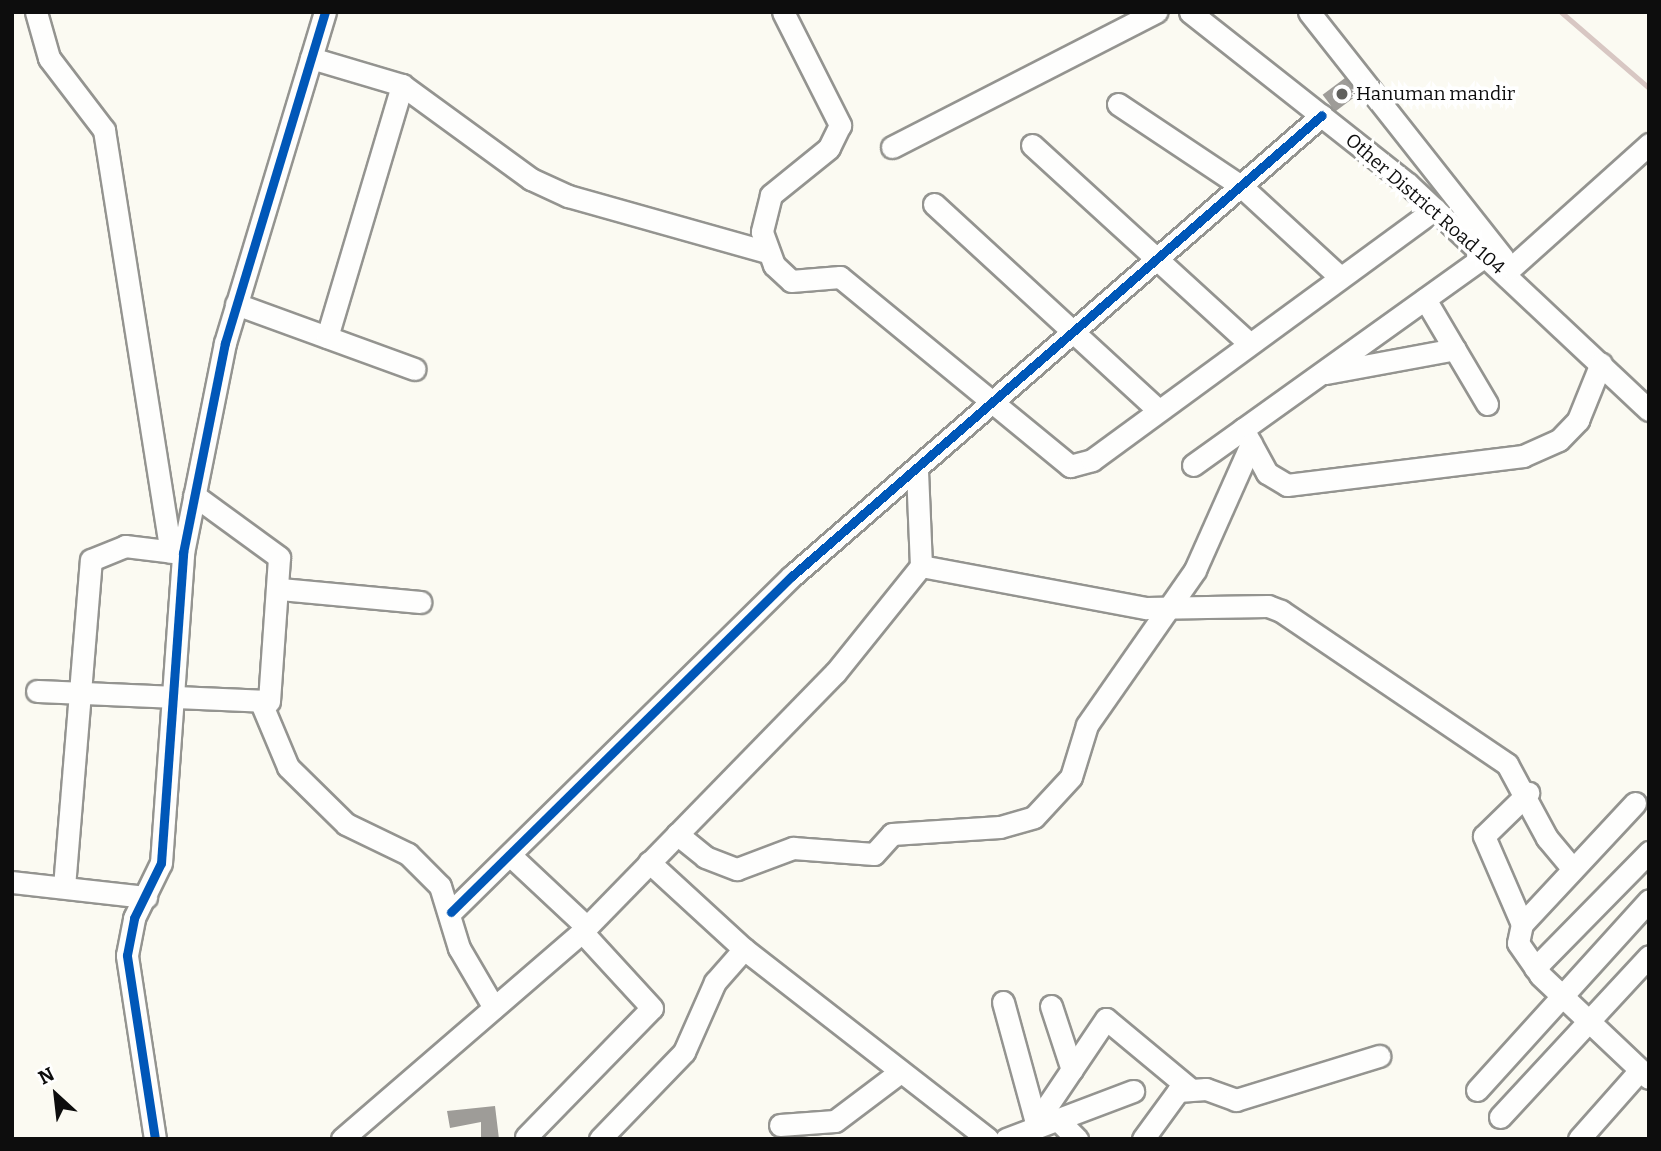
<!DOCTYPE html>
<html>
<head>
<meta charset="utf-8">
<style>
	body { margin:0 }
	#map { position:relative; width:1661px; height:1151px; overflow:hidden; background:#fbfaf2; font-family:Bitter,serif }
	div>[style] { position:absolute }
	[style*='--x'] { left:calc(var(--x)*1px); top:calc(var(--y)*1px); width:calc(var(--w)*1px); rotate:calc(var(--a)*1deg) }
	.building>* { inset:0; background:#9e9c98; transform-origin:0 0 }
	.roads { filter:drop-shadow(2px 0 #949490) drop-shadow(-2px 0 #949490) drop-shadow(0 2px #949490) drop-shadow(0 -2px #949490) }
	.minor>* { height:21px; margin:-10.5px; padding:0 10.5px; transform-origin:10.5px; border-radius:10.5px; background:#fefefd }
	.rail>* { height:5px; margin:-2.5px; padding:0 2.5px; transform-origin:2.5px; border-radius:2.5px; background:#d8c7c3 }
	.cycleway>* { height:9px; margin:-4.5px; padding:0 4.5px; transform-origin:4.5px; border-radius:4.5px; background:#0057b8 }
	.dots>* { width:19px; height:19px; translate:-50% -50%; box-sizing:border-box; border:4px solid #fff; border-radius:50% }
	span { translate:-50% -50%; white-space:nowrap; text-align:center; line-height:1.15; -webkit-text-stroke:7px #fff; paint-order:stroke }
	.poi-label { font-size:19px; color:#0d0d0d }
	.left { translate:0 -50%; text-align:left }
	.street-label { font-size:19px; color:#0d0d0d }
	.frame { position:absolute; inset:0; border:14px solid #0d0d0d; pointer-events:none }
	.north { position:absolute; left:21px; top:1060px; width:70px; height:70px; -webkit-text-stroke:5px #fff; paint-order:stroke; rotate:333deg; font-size:19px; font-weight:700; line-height:28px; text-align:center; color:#0d0d0d }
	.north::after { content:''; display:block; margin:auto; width:24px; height:32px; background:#0d0d0d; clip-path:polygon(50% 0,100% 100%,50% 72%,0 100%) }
</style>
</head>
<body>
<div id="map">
	<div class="building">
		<i style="left:1345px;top:78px;width:21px;height:28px;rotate:53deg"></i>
		<i style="clip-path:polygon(495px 1106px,499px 1139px,481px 1139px,481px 1122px,450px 1128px,447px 1111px)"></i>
	</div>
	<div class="roads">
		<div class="minor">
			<i style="--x:36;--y:12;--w:48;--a:74.2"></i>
			<i style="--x:49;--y:58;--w:91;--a:52.6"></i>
			<i style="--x:104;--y:130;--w:427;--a:81"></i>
			<i style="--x:783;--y:12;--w:127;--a:63.2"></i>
			<i style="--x:840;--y:125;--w:25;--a:116"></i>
			<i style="--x:829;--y:148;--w:75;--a:141"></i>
			<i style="--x:771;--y:195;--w:38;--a:104"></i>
			<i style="--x:762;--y:232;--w:35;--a:70"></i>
			<i style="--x:774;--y:265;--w:23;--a:43"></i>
			<i style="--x:791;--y:281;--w:49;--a:-4.7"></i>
			<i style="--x:840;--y:277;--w:298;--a:39.4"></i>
			<i style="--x:1070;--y:466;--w:23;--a:-15"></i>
			<i style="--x:1092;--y:460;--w:425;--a:-36.2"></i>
			<i style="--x:1190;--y:12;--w:278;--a:38.3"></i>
			<i style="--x:1408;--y:184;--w:330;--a:43.2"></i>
			<i style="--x:1309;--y:12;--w:313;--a:51.7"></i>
			<i style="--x:311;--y:58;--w:95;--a:16.5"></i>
			<i style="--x:402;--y:85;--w:160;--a:36.1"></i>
			<i style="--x:531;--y:179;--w:41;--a:24.7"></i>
			<i style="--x:568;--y:196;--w:207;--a:15.7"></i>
			<i style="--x:1118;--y:104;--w:148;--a:33.7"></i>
			<i style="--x:1241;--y:186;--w:134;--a:42.6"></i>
			<i style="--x:1032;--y:145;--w:294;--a:42.4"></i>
			<i style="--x:892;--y:147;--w:297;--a:-27.1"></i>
			<i style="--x:934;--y:204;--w:303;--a:42.6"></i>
			<i style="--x:1511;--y:268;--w:186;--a:-41.9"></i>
			<i style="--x:1425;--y:299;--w:122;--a:59.4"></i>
			<i style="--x:236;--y:304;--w:190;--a:20"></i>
			<i style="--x:327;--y:337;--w:263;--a:-73.4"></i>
			<i style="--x:1326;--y:373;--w:131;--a:-10.5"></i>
			<i style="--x:1243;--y:429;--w:50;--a:61.4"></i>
			<i style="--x:1267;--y:473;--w:23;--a:31"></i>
			<i style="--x:1287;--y:485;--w:238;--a:-7"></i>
			<i style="--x:1523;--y:456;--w:39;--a:-24"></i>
			<i style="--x:1559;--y:440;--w:28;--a:-46"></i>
			<i style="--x:1578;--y:420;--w:61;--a:-68"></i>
			<i style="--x:1193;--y:465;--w:359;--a:-35.6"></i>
			<i style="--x:921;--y:566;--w:229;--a:10.6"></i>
			<i style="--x:1146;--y:608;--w:122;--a:-0.9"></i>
			<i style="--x:1268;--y:606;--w:14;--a:21"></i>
			<i style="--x:1281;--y:611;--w:273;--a:34.1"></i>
			<i style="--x:1507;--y:764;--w:84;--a:61.6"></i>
			<i style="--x:1547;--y:838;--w:40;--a:50"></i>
			<i style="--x:280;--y:589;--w:141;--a:5.3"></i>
			<i style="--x:37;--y:691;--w:232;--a:2.5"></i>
			<i style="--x:269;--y:701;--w:144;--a:-86"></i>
			<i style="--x:279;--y:557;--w:105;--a:-143.9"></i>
			<i style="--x:262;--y:705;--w:67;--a:67.2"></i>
			<i style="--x:288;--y:767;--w:81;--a:44.5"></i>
			<i style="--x:346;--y:824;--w:69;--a:25.8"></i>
			<i style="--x:408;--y:854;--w:45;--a:45"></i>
			<i style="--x:440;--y:886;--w:65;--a:73"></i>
			<i style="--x:459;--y:948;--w:69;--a:59.7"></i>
			<i style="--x:1635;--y:803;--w:166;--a:133"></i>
			<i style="--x:1522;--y:924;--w:19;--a:102"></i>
			<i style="--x:1518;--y:943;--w:39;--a:55"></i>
			<i style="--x:1540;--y:975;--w:150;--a:43.4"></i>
			<i style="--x:677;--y:834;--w:36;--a:39"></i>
			<i style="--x:705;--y:857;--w:34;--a:21"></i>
			<i style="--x:737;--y:869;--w:60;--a:-20.6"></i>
			<i style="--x:793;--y:848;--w:81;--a:4.2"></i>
			<i style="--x:874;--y:854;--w:27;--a:-48"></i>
			<i style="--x:892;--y:834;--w:108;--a:-3.7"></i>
			<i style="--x:1000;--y:827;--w:35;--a:-16"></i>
			<i style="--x:1034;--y:817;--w:54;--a:-47.2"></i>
			<i style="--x:1071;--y:777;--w:54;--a:-72.9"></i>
			<i style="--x:1087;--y:725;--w:189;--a:-55.1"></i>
			<i style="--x:1195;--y:570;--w:138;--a:-66"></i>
			<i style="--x:511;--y:856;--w:104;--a:43.1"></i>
			<i style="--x:649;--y:862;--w:129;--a:42.5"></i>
			<i style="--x:744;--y:949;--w:309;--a:37.9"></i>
			<i style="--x:12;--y:882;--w:135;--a:6.4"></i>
			<i style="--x:64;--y:887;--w:328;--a:-85.3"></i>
			<i style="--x:91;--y:560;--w:37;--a:-22"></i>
			<i style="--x:125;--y:546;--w:58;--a:6.9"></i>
			<i style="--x:451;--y:912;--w:479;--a:-44.6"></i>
			<i style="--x:792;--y:576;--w:702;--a:-41.02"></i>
			<i style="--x:1522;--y:924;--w:96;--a:-113.4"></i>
			<i style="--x:1484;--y:836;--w:62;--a:-44.3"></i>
			<i style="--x:1535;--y:968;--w:163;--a:-45.5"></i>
			<i style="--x:1003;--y:1002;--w:125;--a:74.7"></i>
			<i style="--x:1051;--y:1006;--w:67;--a:71.8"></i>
			<i style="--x:1477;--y:1090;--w:256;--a:-47.8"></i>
			<i style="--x:1500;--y:1117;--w:219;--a:-47.2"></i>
			<i style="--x:1058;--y:1120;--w:27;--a:45"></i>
			<i style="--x:780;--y:1125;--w:55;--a:-4.2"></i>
			<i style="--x:835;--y:1121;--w:81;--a:-37"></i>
			<i style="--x:1031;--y:1130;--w:134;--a:-56"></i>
			<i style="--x:1106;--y:1019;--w:108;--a:39.7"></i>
			<i style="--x:526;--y:1137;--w:180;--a:-45.7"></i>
			<i style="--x:652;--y:1008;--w:103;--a:-132.6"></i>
			<i style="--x:155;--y:1139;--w:186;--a:-98.7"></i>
			<i style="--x:127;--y:955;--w:38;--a:-79"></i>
			<i style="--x:134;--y:918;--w:61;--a:-63.9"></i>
			<i style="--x:161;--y:863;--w:311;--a:-85.9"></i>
			<i style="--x:183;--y:553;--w:214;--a:-78.7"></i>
			<i style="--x:225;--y:343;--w:346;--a:-73.2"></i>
			<i style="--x:342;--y:1139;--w:317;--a:-40.8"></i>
			<i style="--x:582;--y:932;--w:362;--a:-45.7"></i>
			<i style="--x:835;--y:673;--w:137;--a:-51.2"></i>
			<i style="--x:921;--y:566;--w:94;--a:-92.4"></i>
			<i style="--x:600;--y:1139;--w:121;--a:-46"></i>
			<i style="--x:684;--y:1052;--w:77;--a:-66.1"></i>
			<i style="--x:715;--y:982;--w:44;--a:-48.7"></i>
			<i style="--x:1006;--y:1139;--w:136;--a:-20.7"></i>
			<i style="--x:1143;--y:1139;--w:59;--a:-53.9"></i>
			<i style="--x:1178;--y:1091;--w:28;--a:-4"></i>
			<i style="--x:1206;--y:1089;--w:32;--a:20"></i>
			<i style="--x:1236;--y:1100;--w:150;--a:-17.1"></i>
			<i style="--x:1579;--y:1139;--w:92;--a:-48.5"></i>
		</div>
	</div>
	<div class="rail">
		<i style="--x:1561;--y:12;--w:116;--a:40.8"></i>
	</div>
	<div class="cycleway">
		<i style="--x:451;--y:912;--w:479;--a:-44.6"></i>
		<i style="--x:792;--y:576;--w:702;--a:-41.02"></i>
		<i style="--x:155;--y:1139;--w:186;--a:-98.7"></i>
		<i style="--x:127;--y:955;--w:38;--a:-79"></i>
		<i style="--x:134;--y:918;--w:61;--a:-63.9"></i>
		<i style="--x:161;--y:863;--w:311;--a:-85.9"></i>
		<i style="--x:183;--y:553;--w:214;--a:-78.7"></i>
		<i style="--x:225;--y:343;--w:346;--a:-73.2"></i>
	</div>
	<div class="dots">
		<i style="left:1342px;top:94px;background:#60605d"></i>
	</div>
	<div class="poi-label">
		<span class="left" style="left:1356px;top:94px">Hanuman mandir</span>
	</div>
	<div class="street-label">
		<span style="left:1425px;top:204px;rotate:41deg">Other District Road 104</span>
	</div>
	<div class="frame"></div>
	<div class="north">N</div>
</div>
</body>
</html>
